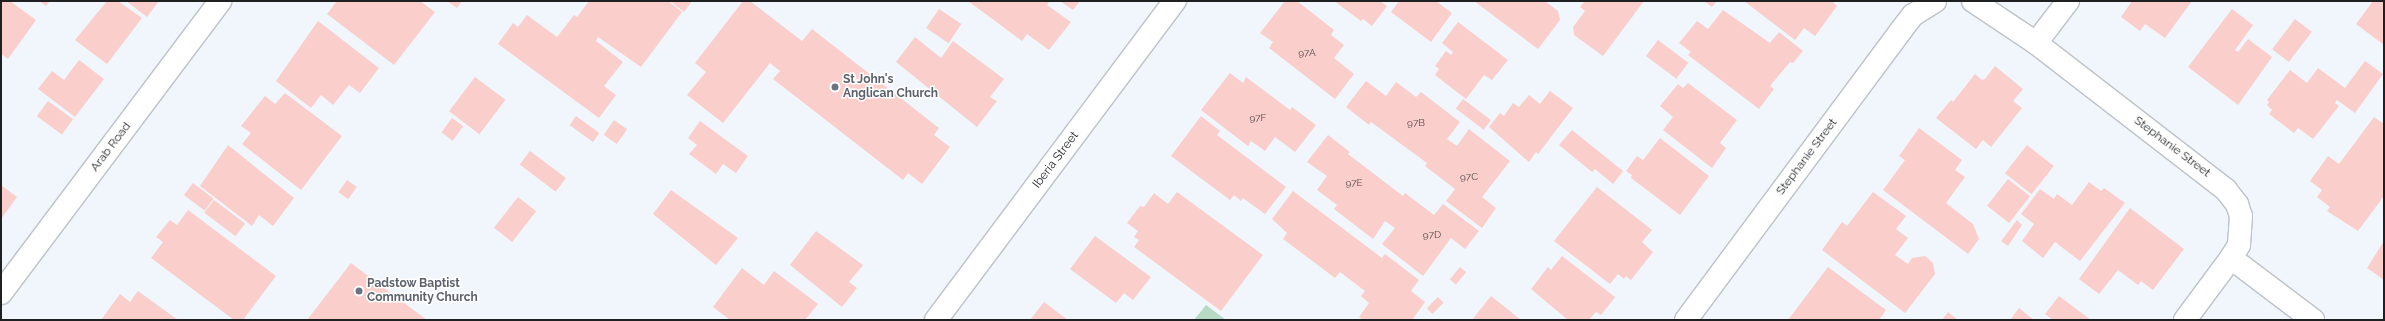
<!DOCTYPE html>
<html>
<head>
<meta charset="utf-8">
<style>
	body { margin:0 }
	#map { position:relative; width:2385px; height:321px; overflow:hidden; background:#f1f6fd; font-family:Raleway,sans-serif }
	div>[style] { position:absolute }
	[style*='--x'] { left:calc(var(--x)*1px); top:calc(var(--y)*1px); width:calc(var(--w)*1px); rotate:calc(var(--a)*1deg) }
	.green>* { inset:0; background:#b7dac5 }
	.building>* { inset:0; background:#facecb; transform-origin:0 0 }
	.roads { filter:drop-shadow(1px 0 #bdc2c8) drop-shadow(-1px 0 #bdc2c8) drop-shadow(0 1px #bdc2c8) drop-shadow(0 -1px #bdc2c8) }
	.street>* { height:22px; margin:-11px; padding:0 11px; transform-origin:11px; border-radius:11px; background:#fff }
	.dots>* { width:11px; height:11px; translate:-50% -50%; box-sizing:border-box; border:2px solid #fff; border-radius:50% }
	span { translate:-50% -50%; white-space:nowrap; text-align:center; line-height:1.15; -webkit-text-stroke:3px #fff; paint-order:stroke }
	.number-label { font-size:10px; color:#554c4c }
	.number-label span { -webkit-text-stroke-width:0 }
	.worship-label { font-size:12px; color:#5b616d; font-weight:700 }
	.left { translate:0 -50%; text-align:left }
	.street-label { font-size:12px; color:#1e2022 }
	.frame { position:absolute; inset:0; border:2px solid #1e2022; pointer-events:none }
</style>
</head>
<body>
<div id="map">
	<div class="green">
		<i style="clip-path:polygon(1206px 305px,1226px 320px,1194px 320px)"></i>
	</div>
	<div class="building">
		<i style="clip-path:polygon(1px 1px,10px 1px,36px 20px,8px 59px,1px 54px)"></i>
		<i style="clip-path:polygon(39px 1px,50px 1px,46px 6px)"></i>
		<i style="clip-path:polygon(107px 1px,118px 1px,142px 18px,107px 64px,75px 40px)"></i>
		<i style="clip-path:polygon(126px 1px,159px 1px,147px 17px)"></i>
		<i style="clip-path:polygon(337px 1px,420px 1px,435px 12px,394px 65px,327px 14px)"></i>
		<i style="clip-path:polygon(447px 1px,462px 1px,457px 8px)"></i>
		<i style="clip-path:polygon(589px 1px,668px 1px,682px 12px,641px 67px,598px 37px,596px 41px,623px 62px,604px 86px,616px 95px,599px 118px,498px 44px,513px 23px,518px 27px,527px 15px,557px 37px,574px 15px,577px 17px)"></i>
		<i style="clip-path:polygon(670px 1px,692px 1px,684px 12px)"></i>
		<i style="clip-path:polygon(743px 1px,750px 1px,802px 41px,812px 29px,939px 128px,934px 135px,950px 147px,922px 184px,908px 173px,903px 180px,773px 79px,780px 71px,770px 63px,723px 123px,687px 95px,706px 72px,695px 63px)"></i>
		<i style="clip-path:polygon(968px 1px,1050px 1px,1047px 5px,1071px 22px,1049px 50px,1027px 34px,1022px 41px)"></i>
		<i style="clip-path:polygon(1060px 1px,1080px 1px,1073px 10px)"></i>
		<i style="clip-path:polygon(1285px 1px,1297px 1px,1334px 30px,1331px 35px,1344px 45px,1334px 58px,1354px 74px,1335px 99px,1269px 48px,1273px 42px,1260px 33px)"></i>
		<i style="clip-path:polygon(1334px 1px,1380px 1px,1387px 6px,1372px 26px,1363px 19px,1361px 21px)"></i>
		<i style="clip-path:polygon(1399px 1px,1436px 1px,1452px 13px,1431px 42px,1391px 12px)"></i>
		<i style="clip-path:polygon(1474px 1px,1545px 1px,1558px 11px,1560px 20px,1538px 49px)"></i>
		<i style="clip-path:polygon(1585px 1px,1644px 1px,1603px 56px,1574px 35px,1573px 27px,1585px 11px,1580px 7px)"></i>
		<i style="clip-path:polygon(1704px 1px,1717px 1px,1712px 7px)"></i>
		<i style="clip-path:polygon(1744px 1px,1832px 1px,1837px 6px,1815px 36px,1804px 28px,1795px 40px)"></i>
		<i style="clip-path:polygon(2132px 1px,2192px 1px,2165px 38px,2145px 24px,2140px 31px,2121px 17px)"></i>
		<i style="clip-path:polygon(2373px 1px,2384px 1px,2384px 45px,2356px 24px)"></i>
		<i style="left:939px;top:9px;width:27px;height:23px;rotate:34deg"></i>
		<i style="clip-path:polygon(2232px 9px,2253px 25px,2235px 50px,2238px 52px,2248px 39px,2272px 57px,2238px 105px,2188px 67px)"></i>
		<i style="clip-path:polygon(1723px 10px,1770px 43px,1779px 32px,1803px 51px,1793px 63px,1790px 62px,1770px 86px,1774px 89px,1759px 109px,1688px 55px,1691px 52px,1679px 43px,1697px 21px,1708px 29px)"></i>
		<i style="left:2295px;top:19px;width:21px;height:38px;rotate:37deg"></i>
		<i style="clip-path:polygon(318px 21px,379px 68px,360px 93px,349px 85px,333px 105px,321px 95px,311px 108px,276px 81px)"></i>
		<i style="clip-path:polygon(1458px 22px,1508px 60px,1492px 80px,1484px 75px,1466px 99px,1435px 75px,1439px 69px,1435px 66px,1446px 51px,1451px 55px,1453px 52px,1442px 43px)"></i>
		<i style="clip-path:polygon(915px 37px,941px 58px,953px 41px,1004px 79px,990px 97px,997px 101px,977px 127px,896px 62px)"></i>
		<i style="left:1658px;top:40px;width:38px;height:20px;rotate:37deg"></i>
		<i style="clip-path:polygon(79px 60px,104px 79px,75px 117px,38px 89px,52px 71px,64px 80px)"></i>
		<i style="clip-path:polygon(2365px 61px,2383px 74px,2355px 113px,2337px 100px,2335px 103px,2339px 106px,2313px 139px,2298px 128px,2294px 133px,2269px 114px,2272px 110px,2267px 105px,2269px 102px,2267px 100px,2290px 70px,2307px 83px,2318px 68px,2345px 88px)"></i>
		<i style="clip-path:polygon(1995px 66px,2023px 89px,2013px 101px,2022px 108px,1991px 147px,1983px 140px,1976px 149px,1936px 118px,1951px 100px,1953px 102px,1975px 74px,1982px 80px,1985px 79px)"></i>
		<i style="clip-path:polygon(1230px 73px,1243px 83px,1246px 77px,1290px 110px,1292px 107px,1316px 125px,1295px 152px,1275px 137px,1265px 151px,1251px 141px,1248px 146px,1201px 110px)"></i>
		<i style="left:475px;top:77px;width:38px;height:43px;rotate:37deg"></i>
		<i style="clip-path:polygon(1366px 81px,1386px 96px,1396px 82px,1416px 97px,1421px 92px,1460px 122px,1447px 139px,1457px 146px,1469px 129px,1510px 161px,1482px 197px,1496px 208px,1482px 228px,1446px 201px,1455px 189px,1425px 166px,1427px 163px,1371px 122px,1369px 125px,1346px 107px)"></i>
		<i style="clip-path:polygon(1688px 83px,1737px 120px,1720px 143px,1726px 148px,1712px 168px,1663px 130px,1673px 117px,1660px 106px,1678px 84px,1683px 88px)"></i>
		<i style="clip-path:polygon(1550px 91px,1573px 108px,1538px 154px,1536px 152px,1529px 162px,1489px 127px,1500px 113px,1504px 116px,1513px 103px,1519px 107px,1529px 95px,1540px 104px)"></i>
		<i style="clip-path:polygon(285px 93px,342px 136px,301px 190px,242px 144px,251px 133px,241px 126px,265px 96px,275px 104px)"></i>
		<i style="left:1463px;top:99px;width:35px;height:12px;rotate:37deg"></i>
		<i style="left:48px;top:101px;width:31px;height:19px;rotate:36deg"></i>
		<i style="left:576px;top:116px;width:29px;height:11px;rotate:36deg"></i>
		<i style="clip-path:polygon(1201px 116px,1220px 131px,1217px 135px,1286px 187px,1265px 214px,1243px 198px,1241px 201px,1234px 195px,1230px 200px,1171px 156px)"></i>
		<i style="clip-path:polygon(2374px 117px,2384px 124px,2384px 196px,2358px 231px,2327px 211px,2330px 207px,2317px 197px,2322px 190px,2310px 181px,2328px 156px,2339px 164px)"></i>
		<i style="left:452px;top:118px;width:14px;height:18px;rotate:36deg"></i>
		<i style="left:614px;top:120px;width:16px;height:18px;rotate:35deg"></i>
		<i style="clip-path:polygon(700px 121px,748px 156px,736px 173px,723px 164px,716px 174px,689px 154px,697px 145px,688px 138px)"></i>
		<i style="clip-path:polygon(1919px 128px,1962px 160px,1955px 170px,1965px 177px,1946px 203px,1973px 224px,1979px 239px,1968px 254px,1883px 190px,1905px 160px,1899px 156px)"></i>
		<i style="clip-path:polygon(1572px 130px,1623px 171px,1613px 184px,1595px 169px,1592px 172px,1559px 145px)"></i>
		<i style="clip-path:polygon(1328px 135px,1350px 152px,1348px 154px,1403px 196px,1405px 193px,1434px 215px,1443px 204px,1479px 231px,1465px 249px,1451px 238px,1423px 276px,1382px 244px,1395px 228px,1385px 221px,1373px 239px,1334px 209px,1337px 205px,1317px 190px,1327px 176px,1307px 162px)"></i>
		<i style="clip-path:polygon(1660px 138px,1709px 176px,1680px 215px,1631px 178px,1632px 175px,1626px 171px,1637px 156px,1643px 160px)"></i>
		<i style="clip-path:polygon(228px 145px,294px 198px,273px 226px,259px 215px,252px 226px,200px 186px)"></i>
		<i style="left:2027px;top:145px;width:34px;height:36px;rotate:38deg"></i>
		<i style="left:530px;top:151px;width:45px;height:17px;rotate:37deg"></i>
		<i style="left:2008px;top:179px;width:28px;height:34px;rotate:38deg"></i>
		<i style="left:347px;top:180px;width:12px;height:15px;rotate:35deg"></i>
		<i style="clip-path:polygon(2089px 182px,2101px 191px,2104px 188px,2125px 203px,2080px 261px,2055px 242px,2043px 258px,2022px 241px,2034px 224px,2021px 214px,2040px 189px,2054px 199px,2057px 194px,2072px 205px)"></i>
		<i style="left:193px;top:183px;width:26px;height:15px;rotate:37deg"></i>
		<i style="clip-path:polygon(1px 185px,17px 197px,1px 219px)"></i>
		<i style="clip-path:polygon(1597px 187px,1652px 230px,1642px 242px,1653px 252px,1631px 280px,1626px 276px,1624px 279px,1618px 274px,1610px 284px,1554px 241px)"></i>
		<i style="clip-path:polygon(671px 190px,738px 238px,716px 265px,653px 214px)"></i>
		<i style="clip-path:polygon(1293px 191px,1382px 258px,1385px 254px,1419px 280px,1411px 291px,1425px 302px,1412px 320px,1363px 320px,1359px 317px,1369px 303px,1361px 296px,1365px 291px,1340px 272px,1335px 278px,1283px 239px,1287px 233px,1272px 219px)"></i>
		<i style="clip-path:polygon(1177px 192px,1263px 255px,1221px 311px,1134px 247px,1139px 240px,1134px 237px,1138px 231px,1127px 223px,1140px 206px,1144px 207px,1154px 193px,1168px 204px)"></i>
		<i style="clip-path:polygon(1873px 192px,1906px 216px,1896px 229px,1908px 238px,1895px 255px,1908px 264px,1912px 258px,1925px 256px,1933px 263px,1935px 274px,1905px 313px,1822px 250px,1842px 222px,1847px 226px)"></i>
		<i style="left:518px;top:197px;width:23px;height:39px;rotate:38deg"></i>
		<i style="left:214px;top:200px;width:39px;height:16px;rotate:37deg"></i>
		<i style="clip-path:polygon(2130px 208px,2184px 249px,2153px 290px,2141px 281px,2138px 285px,2118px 270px,2099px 294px,2079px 279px)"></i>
		<i style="clip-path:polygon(188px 210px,276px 276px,243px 320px,234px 320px,151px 258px,163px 242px,156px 237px,170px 220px,177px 225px)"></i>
		<i style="clip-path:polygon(2017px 220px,2022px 225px,2008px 246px,2001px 241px)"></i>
		<i style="clip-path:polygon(816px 231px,863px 265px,849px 282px,857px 288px,842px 307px,790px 265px)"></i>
		<i style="clip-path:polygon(1095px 236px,1151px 277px,1133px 300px,1124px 293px,1116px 303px,1070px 269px)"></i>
		<i style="clip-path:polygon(2384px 241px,2384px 280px,2367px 268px)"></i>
		<i style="clip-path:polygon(1562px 256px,1615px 297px,1601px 315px,1596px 312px,1589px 320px,1568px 320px,1531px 289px,1548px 267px,1551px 270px)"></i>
		<i style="clip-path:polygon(351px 263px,427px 320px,307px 320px)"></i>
		<i style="left:1460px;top:267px;width:8px;height:16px;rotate:40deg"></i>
		<i style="clip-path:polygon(1828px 267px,1886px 310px,1879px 320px,1788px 320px)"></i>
		<i style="clip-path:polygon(742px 268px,764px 285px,774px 271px,818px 304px,805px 320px,730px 320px,713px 307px)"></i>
		<i style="clip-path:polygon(138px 291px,178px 320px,101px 320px,120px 294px,130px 302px)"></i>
		<i style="clip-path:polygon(1491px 296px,1521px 320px,1472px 320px)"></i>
		<i style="clip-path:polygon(2059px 296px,2091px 320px,2053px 320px,2045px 314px)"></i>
		<i style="left:1438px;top:297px;width:8px;height:16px;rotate:45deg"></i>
		<i style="clip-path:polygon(1044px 302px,1068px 320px,1030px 320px)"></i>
		<i style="clip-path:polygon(2019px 308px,2034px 320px,2010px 320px)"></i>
		<i style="clip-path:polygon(1948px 312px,1958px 320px,1942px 320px)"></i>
	</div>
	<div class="roads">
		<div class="street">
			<i style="--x:1973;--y:1;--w:76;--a:33.7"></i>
			<i style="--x:2036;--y:43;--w:240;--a:37.7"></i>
			<i style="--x:2226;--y:190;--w:18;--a:52"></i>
			<i style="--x:2237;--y:204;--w:13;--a:72"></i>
			<i style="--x:2241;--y:216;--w:29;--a:94"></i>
			<i style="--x:2239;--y:245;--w:15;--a:122"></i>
			<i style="--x:2231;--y:258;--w:103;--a:37.1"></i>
			<i style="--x:2036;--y:43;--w:53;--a:-52.7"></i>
			<i style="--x:1;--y:293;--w:365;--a:-53.1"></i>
			<i style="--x:936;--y:320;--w:399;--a:-53.2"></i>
			<i style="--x:1686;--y:320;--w:362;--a:-53.4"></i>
			<i style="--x:1902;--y:29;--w:18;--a:-52"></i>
			<i style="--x:1913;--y:15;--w:26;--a:-32"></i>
			<i style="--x:2185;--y:320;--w:77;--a:-53.4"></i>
		</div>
	</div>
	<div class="dots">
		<i style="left:835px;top:87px;background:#6b7280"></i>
		<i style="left:359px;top:291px;background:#6b7280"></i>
	</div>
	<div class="number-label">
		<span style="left:1307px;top:53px">97A</span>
		<span style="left:1258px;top:118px">97F</span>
		<span style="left:1416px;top:123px">97B</span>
		<span style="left:1469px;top:177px">97C</span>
		<span style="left:1354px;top:183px">97E</span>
		<span style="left:1432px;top:235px">97D</span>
	</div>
	<div class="worship-label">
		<span class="left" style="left:843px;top:87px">St John's<br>Anglican Church</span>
		<span class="left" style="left:367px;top:291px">Padstow Baptist<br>Community Church</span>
	</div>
	<div class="street-label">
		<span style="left:111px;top:147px;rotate:-53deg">Arab Road</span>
		<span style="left:2172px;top:147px;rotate:37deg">Stephanie Street</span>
		<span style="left:1807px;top:157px;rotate:-53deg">Stephanie Street</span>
		<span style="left:1056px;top:160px;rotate:-53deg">Iberia Street</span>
	</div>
	<div class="frame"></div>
</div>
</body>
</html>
